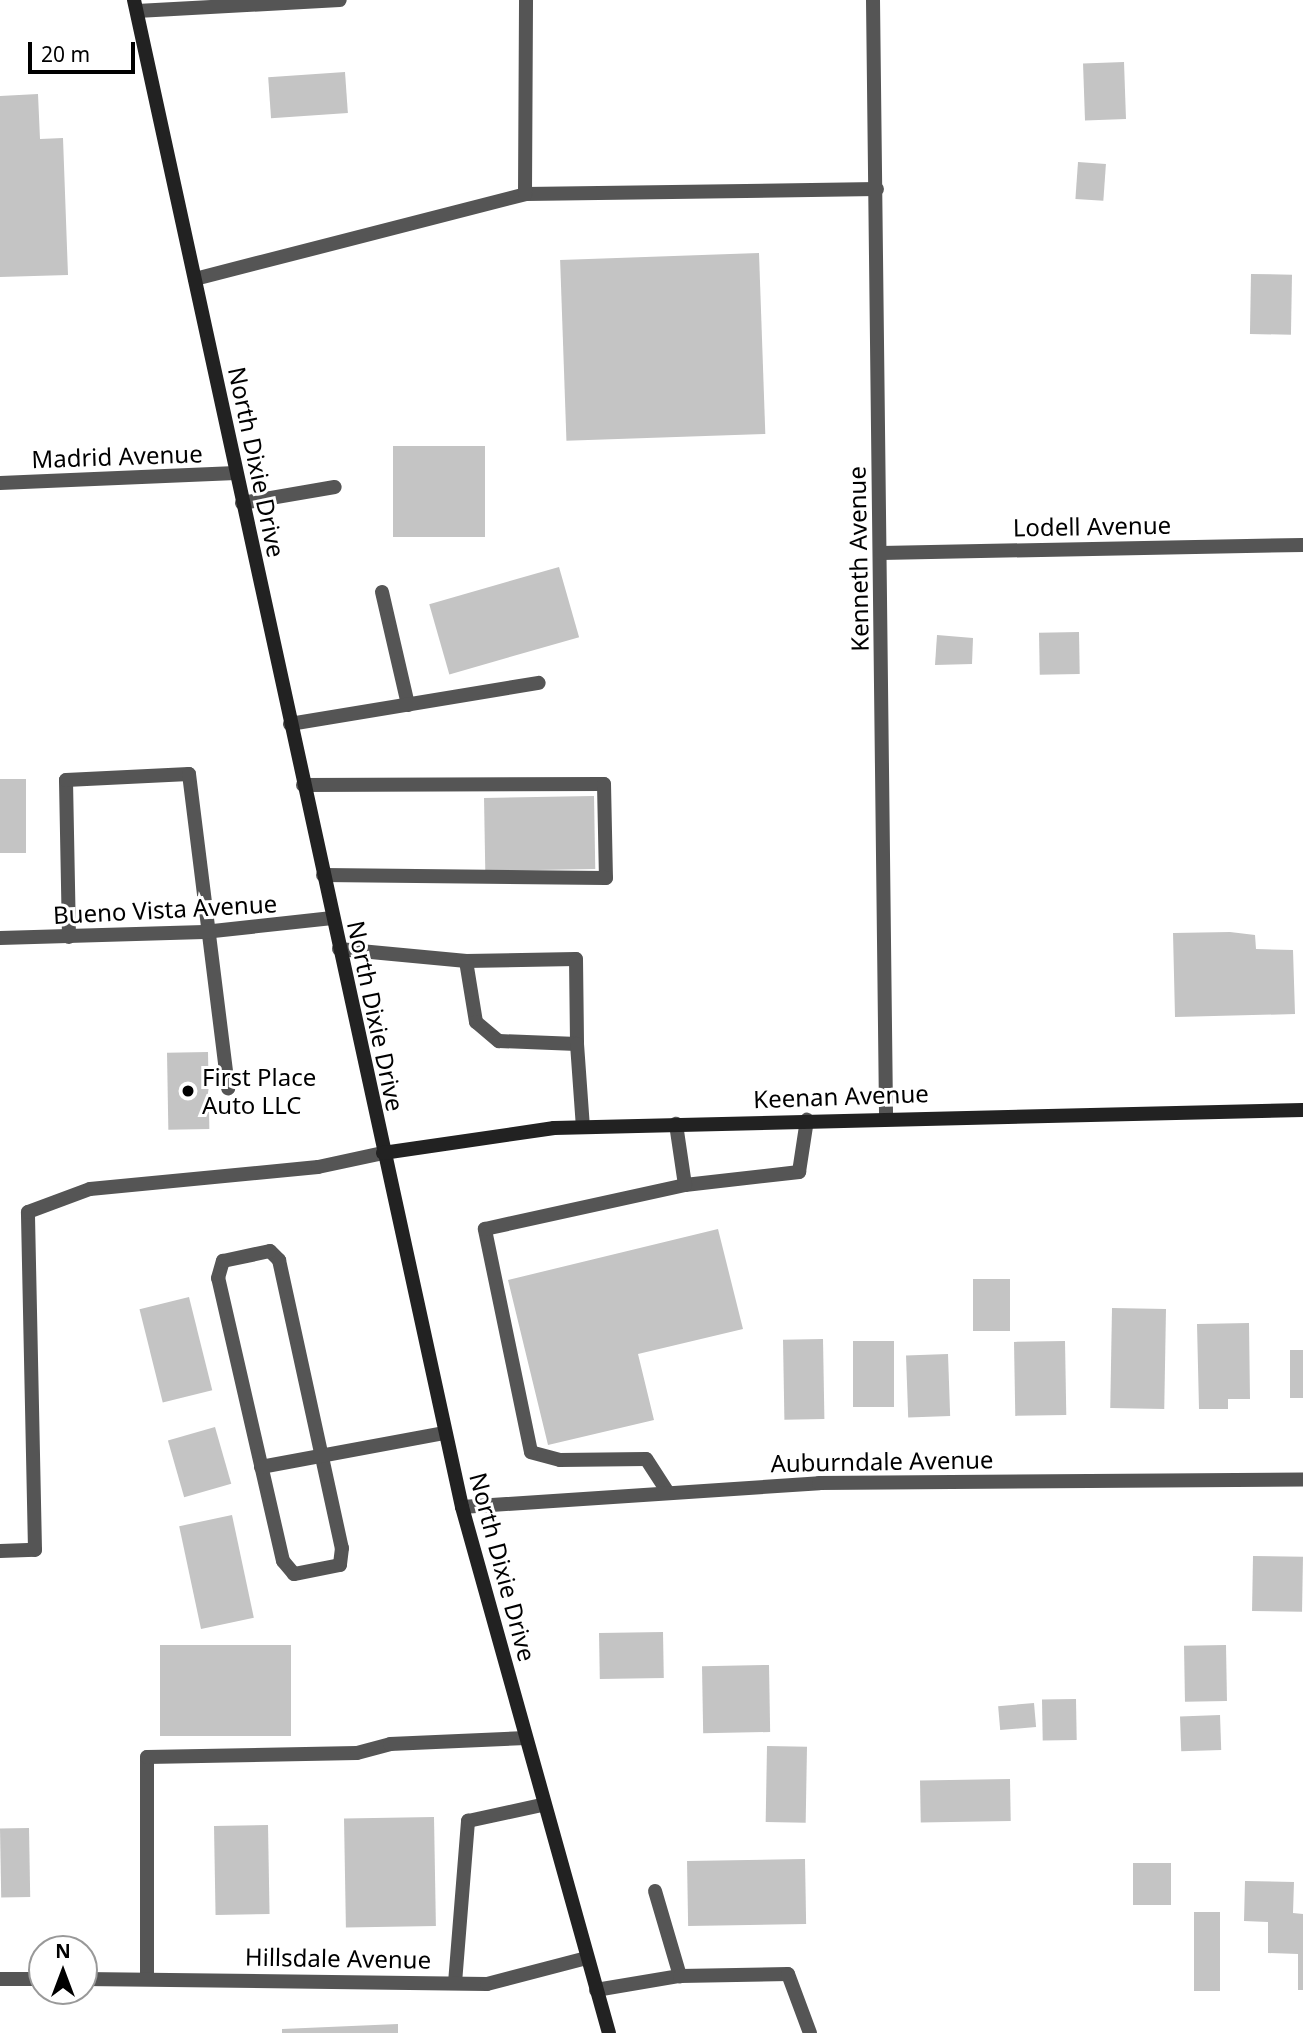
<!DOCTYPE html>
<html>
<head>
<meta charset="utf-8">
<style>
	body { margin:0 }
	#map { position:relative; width:1303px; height:2033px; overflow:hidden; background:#fff; font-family:"Noto Sans",sans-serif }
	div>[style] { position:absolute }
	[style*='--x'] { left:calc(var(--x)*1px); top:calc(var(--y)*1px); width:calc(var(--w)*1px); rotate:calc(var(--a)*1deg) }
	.building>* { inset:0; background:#c4c4c4; transform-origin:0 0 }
	.lane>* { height:14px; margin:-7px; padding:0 7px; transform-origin:7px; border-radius:7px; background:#555 }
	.street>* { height:14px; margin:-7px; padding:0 7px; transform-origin:7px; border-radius:7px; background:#555 }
	.secondary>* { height:14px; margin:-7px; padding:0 7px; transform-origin:7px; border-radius:7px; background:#222 }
	.dots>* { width:19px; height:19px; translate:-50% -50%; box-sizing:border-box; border:4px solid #fff; border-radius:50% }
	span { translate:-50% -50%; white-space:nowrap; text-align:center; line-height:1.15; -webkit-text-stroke:6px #fff; paint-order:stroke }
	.street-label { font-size:24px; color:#000 }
	.poi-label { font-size:24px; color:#000 }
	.left { translate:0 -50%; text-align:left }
	.north { position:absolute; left:28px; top:1935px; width:70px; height:70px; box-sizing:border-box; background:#fff; border:2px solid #999; border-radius:50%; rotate:0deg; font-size:19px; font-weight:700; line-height:28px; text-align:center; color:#000 }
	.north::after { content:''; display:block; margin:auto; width:24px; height:32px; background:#000; clip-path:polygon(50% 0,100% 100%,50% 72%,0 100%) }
	.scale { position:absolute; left:28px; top:42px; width:107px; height:32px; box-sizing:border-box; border:4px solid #000; border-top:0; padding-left:9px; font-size:21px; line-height:24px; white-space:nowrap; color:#000; -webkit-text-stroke:5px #fff; paint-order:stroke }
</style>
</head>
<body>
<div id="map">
	<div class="building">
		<i style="left:1124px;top:62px;width:57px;height:41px;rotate:88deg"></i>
		<i style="left:345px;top:72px;width:41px;height:77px;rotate:86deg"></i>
		<i style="clip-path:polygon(38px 94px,40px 139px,63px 138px,68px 275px,0 277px,0 96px)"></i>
		<i style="left:1078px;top:162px;width:28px;height:37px;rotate:4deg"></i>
		<i style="left:759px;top:253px;width:181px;height:199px;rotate:88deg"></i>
		<i style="left:1251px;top:274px;width:41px;height:60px;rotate:1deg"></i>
		<i style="left:393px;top:446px;width:92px;height:91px"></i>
		<i style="left:559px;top:567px;width:73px;height:135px;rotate:74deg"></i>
		<i style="left:1079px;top:632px;width:42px;height:40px;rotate:89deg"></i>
		<i style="clip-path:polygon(937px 635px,973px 638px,972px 664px,935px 665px)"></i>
		<i style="left:0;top:779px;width:26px;height:74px"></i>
		<i style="left:594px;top:796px;width:73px;height:110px;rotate:89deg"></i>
		<i style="clip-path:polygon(1230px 932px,1255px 935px,1256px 949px,1293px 950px,1295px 1014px,1175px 1017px,1173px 933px)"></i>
		<i style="left:208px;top:1052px;width:77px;height:41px;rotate:89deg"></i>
		<i style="clip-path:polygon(718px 1229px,743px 1329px,638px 1354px,654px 1420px,548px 1445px,508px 1280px)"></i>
		<i style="left:1010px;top:1279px;width:52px;height:37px;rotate:90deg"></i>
		<i style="left:189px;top:1297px;width:96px;height:51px;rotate:76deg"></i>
		<i style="left:1112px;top:1308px;width:54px;height:100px;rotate:1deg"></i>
		<i style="clip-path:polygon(1249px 1323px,1250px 1399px,1228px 1399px,1228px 1409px,1199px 1409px,1197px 1324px)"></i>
		<i style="left:823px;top:1339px;width:80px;height:40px;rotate:89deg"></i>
		<i style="left:853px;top:1341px;width:41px;height:66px"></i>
		<i style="left:1065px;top:1341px;width:74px;height:51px;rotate:89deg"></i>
		<i style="left:1290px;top:1350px;width:13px;height:48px"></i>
		<i style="left:948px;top:1354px;width:62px;height:42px;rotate:88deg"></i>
		<i style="left:215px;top:1427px;width:59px;height:49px;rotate:74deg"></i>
		<i style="left:232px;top:1515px;width:105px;height:54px;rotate:78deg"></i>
		<i style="left:1253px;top:1556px;width:50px;height:55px;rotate:1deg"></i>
		<i style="left:663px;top:1632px;width:46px;height:64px;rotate:89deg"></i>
		<i style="left:291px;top:1645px;width:91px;height:131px;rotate:90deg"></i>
		<i style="left:1226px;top:1645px;width:56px;height:42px;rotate:89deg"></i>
		<i style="left:769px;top:1665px;width:67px;height:67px;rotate:89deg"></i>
		<i style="left:1076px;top:1699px;width:41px;height:34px;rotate:89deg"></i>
		<i style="left:1034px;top:1703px;width:24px;height:36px;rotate:85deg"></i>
		<i style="left:1220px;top:1715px;width:35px;height:40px;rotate:88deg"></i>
		<i style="left:767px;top:1746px;width:40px;height:76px;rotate:1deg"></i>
		<i style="left:1010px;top:1779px;width:42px;height:90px;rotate:89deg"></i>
		<i style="left:434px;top:1817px;width:109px;height:90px;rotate:89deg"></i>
		<i style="left:268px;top:1825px;width:89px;height:54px;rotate:89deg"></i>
		<i style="left:29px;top:1828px;width:69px;height:29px;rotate:89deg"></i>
		<i style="left:805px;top:1859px;width:65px;height:118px;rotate:89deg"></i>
		<i style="left:1133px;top:1863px;width:38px;height:42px"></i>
		<i style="clip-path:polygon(1245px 1881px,1294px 1882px,1293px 1913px,1303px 1914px,1303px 1990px,1298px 1990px,1298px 1954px,1268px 1953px,1268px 1922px,1244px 1921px)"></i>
		<i style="left:1194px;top:1912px;width:26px;height:79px"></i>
		<i style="clip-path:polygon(398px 2024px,398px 2033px,282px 2033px,282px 2029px)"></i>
	</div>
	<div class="lane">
		<i style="--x:525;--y:194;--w:352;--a:-0.8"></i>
		<i style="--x:195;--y:279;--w:341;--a:-14.4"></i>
		<i style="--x:525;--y:194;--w:194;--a:-89.7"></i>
		<i style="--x:242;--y:503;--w:94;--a:-9.8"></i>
		<i style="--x:382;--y:592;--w:116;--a:77"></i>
		<i style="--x:290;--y:724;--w:252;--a:-9.4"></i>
		<i style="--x:303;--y:785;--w:301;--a:-0.2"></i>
		<i style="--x:604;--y:784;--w:94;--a:88.8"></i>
		<i style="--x:606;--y:878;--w:283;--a:-179.4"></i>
		<i style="--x:69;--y:937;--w:157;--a:-91.1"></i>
		<i style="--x:66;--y:780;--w:123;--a:-2.8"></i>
		<i style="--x:189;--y:774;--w:317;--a:82.9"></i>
		<i style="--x:339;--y:949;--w:128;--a:5.4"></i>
		<i style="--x:466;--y:961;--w:110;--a:-1"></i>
		<i style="--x:576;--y:959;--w:85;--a:89.3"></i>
		<i style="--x:466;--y:961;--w:62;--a:80.7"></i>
		<i style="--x:476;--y:1022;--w:30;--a:40"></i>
		<i style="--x:499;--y:1041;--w:78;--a:2.2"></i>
		<i style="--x:577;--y:1044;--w:83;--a:85.9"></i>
		<i style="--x:685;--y:1185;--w:115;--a:-6.5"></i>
		<i style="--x:799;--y:1172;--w:53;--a:-81.3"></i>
		<i style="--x:270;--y:1251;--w:13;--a:45"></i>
		<i style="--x:279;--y:1260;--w:295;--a:77.7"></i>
		<i style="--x:342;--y:1548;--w:17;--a:97"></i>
		<i style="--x:340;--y:1565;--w:47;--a:168.9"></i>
		<i style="--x:294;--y:1574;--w:17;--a:-130"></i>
		<i style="--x:283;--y:1561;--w:290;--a:-102.9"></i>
		<i style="--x:218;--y:1278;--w:18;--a:-74"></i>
		<i style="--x:223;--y:1261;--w:48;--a:-12"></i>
		<i style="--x:261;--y:1467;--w:187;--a:-10.5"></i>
		<i style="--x:667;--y:1491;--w:38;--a:-123"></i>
		<i style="--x:646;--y:1459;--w:86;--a:179.3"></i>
		<i style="--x:560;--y:1460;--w:30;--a:-165"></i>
		<i style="--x:531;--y:1452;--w:228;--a:-101.7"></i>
		<i style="--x:485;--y:1229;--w:205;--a:-12.4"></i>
		<i style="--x:685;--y:1185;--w:62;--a:-98.4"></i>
		<i style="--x:0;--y:1551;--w:35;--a:-2"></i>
		<i style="--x:35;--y:1550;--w:338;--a:-91.2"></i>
		<i style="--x:28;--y:1212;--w:66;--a:-20.4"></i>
		<i style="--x:655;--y:1891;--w:89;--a:73.6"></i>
		<i style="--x:147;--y:1979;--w:222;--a:-90"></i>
		<i style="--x:147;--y:1757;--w:210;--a:-1.1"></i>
		<i style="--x:357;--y:1753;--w:34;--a:-15"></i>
		<i style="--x:390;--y:1744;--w:136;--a:-2.5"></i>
		<i style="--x:455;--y:1983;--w:163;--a:-85.4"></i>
		<i style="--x:468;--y:1821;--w:76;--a:-12.2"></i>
		<i style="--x:596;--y:1990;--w:85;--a:-9.5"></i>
		<i style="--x:680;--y:1976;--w:108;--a:-1.1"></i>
		<i style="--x:788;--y:1974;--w:63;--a:69.6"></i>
	</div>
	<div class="street">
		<i style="--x:873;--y:0;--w:1117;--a:89.33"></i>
		<i style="--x:137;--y:11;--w:203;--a:-3.1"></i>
		<i style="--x:0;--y:483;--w:236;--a:-2.4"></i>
		<i style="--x:881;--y:553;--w:422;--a:-1.1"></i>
		<i style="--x:0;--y:938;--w:204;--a:-1.7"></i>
		<i style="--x:204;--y:932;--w:129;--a:-6.2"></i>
		<i style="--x:90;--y:1189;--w:229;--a:-5.5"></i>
		<i style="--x:318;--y:1167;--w:66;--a:-12.2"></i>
		<i style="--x:462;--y:1507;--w:358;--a:-3.8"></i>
		<i style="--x:819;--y:1483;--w:484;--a:-0.4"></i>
		<i style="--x:0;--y:1979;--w:42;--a:0"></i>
		<i style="--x:84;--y:1979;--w:403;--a:0.7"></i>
		<i style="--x:487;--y:1984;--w:103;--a:-14.6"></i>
	</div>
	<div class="secondary">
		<i style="--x:134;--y:0;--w:1542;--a:77.72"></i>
		<i style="--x:462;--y:1507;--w:546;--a:74.39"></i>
		<i style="--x:383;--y:1153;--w:173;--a:-8.3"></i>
		<i style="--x:554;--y:1128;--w:749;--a:-1.38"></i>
	</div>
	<div class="dots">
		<i style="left:188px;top:1091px;background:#000"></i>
	</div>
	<div class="street-label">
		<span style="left:117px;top:456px;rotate:-2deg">Madrid Avenue</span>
		<span style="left:257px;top:462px;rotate:78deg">North Dixie Drive</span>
		<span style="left:1092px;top:526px;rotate:-1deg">Lodell Avenue</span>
		<span style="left:858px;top:559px;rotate:-91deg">Kenneth Avenue</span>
		<span style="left:165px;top:909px;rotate:-3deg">Bueno Vista Avenue</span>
		<span style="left:376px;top:1016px;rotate:78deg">North Dixie Drive</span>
		<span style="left:841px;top:1096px;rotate:-2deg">Keenan Avenue</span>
		<span style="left:882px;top:1461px;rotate:-1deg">Auburndale Avenue</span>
		<span style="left:503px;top:1567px;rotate:75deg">North Dixie Drive</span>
		<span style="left:338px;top:1958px;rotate:1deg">Hillsdale Avenue</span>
	</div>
	<div class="poi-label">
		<span class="left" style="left:202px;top:1091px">First Place<br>Auto LLC</span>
	</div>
	<div class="north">N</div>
	<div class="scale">20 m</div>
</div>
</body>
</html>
